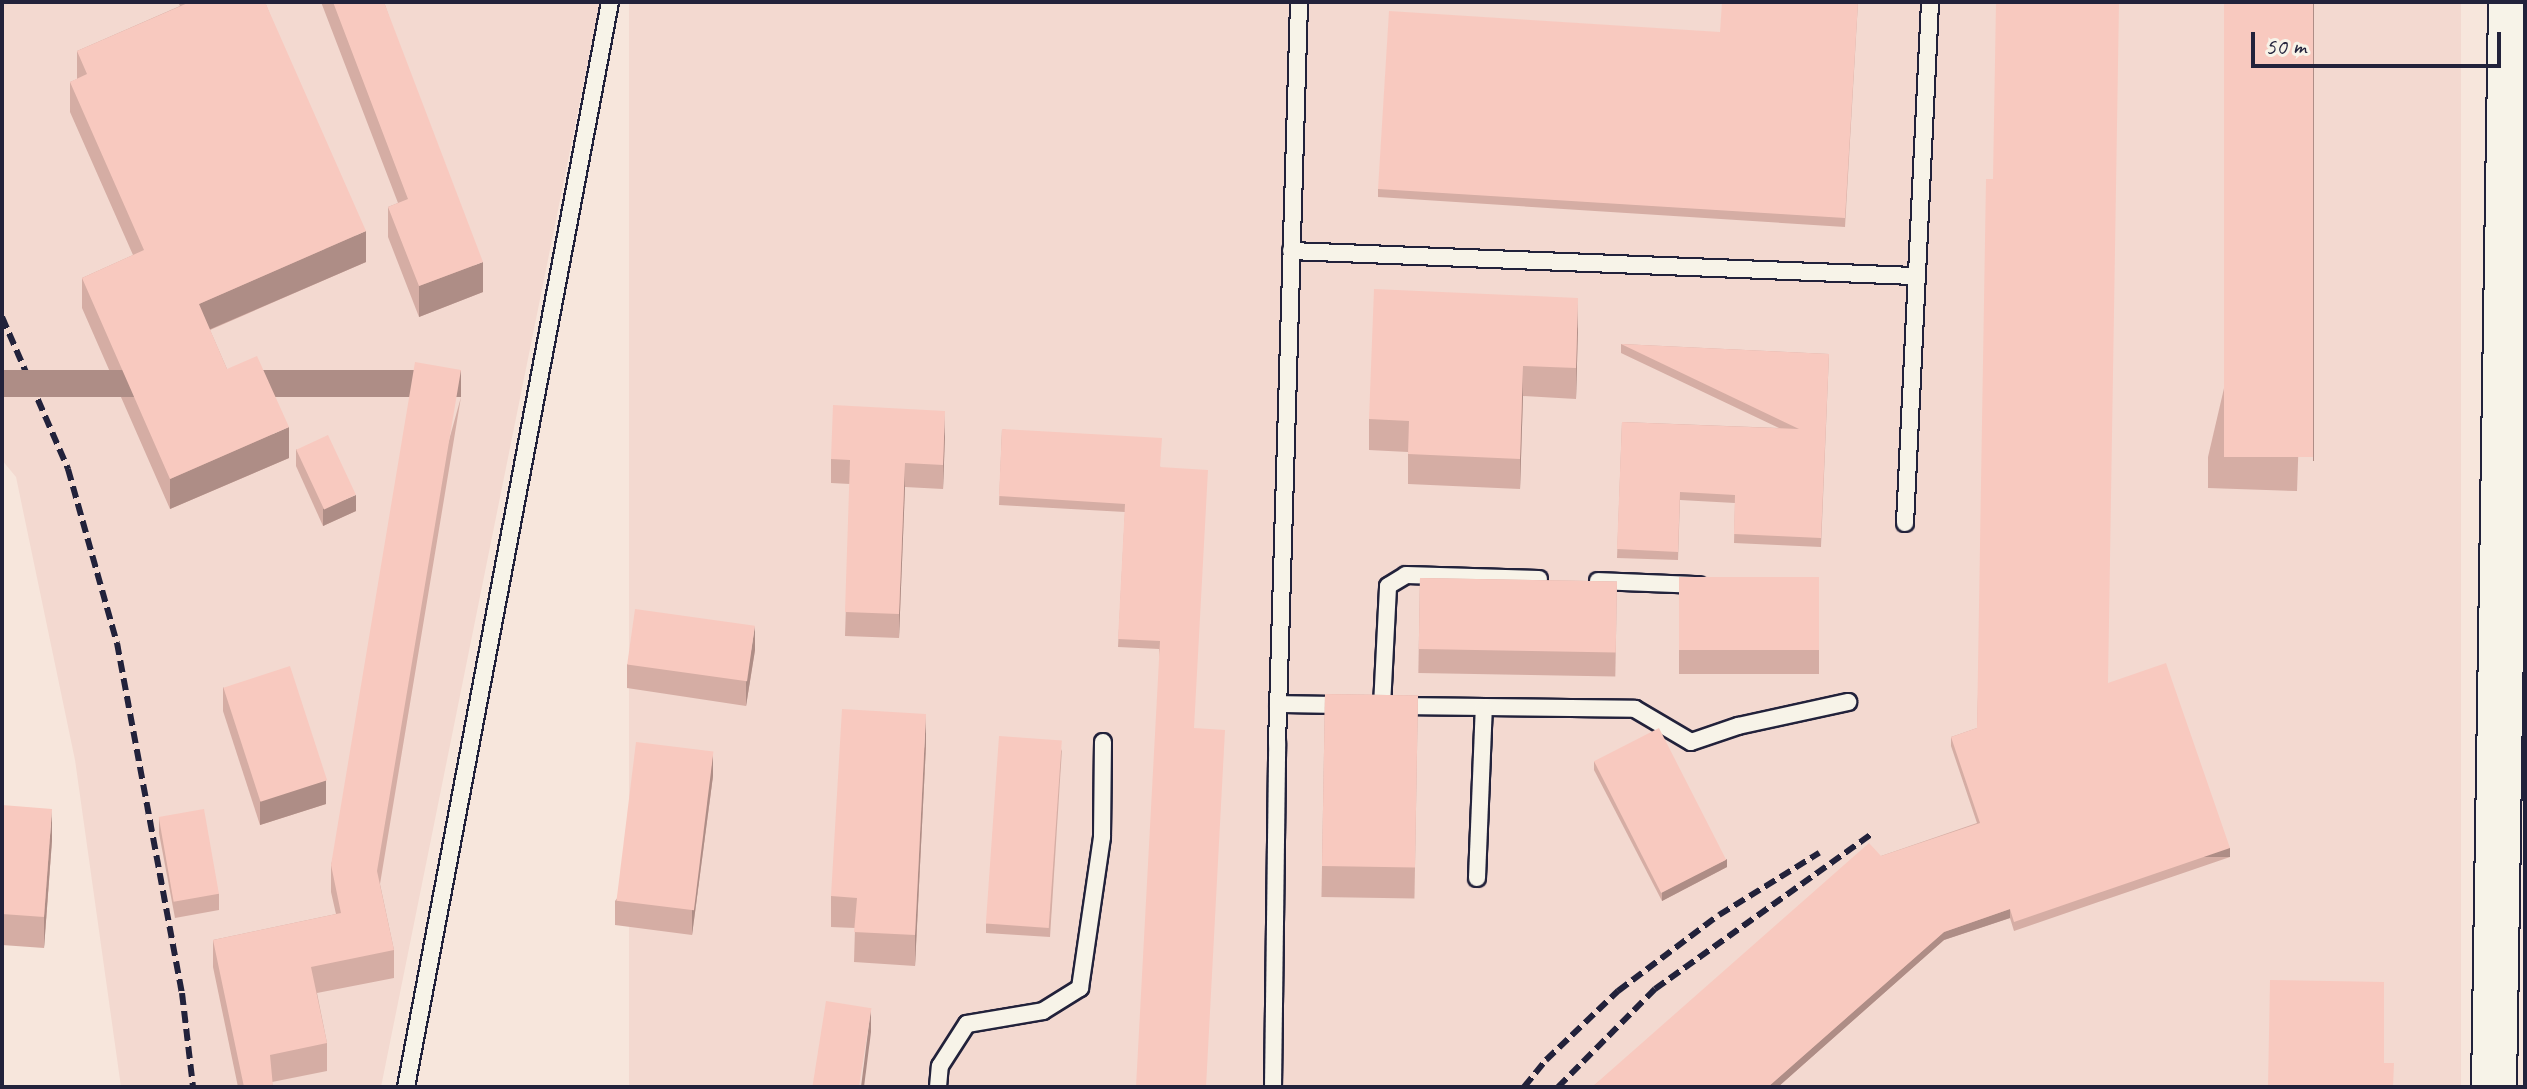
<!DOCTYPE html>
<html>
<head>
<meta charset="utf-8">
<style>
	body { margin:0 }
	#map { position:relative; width:2527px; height:1089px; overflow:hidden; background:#f7e6dc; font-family:Caveat,sans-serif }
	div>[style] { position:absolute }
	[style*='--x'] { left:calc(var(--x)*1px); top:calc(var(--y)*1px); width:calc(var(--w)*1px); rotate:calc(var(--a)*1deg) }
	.built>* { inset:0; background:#f3d9d0; transform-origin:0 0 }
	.roads { filter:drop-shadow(2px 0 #22223b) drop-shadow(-2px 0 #22223b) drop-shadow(0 2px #22223b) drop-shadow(0 -2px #22223b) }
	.service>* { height:16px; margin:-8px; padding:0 8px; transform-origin:8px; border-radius:8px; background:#f7f3e8 }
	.secondary>* { height:44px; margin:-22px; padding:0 22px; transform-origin:22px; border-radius:22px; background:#f7f3e8 }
	.rail>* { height:6px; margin-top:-3px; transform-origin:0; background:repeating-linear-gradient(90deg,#22223b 0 12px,transparent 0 18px) }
	.wall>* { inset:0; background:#d5ada4; transform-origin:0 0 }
	.shaded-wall>* { inset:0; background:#ae8d86; transform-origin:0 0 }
	.building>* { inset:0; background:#f8c9bf; transform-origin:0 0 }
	span { translate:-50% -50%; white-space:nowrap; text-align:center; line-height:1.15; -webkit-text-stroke:7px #f7f3e8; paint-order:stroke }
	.frame { position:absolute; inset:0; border:4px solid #22223b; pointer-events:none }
	.scale { position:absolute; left:2251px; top:32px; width:250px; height:36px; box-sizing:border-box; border:4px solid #22223b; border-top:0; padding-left:10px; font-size:24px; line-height:28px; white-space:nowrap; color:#22223b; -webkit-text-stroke:6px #f7f3e8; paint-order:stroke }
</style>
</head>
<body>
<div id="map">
	<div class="built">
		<i style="clip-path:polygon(2px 2px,600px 2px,381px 1087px,121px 1087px,75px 760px,16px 477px,2px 460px)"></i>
		<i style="left:629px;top:2px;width:1832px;height:1104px"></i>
	</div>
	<div class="roads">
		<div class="service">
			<i style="--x:1291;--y:251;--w:624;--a:2.3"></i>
			<i style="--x:1905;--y:523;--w:522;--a:-87.25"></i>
			<i style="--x:1598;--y:581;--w:101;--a:2.3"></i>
			<i style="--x:1278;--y:704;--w:66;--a:0.9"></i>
			<i style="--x:1382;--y:706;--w:120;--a:-87.1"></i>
			<i style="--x:1388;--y:586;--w:21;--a:-31"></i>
			<i style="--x:1406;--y:575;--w:133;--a:1.7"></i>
			<i style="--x:1400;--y:706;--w:235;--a:0.7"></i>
			<i style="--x:1635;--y:709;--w:65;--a:30.5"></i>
			<i style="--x:1691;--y:742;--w:50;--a:-18.8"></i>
			<i style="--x:1738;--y:726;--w:113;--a:-12.3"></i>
			<i style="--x:1477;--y:878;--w:171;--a:-87.7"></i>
			<i style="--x:406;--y:1087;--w:1104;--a:-79.35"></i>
			<i style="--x:938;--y:1087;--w:21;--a:-85"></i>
			<i style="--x:940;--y:1066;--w:50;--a:-57.3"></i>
			<i style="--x:967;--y:1024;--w:77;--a:-9.7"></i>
			<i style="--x:1043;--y:1011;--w:44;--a:-31.9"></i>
			<i style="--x:1080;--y:988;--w:153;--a:-81.7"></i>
			<i style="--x:1102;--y:837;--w:95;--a:-89.4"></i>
			<i style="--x:1273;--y:1087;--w:343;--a:-89.3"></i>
			<i style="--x:1277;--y:744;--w:742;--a:-88.3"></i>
		</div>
		<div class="secondary">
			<i style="--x:2494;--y:1087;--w:1085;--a:-89.1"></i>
		</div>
	</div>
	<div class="rail">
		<i style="--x:2;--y:317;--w:166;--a:66.5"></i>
		<i style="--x:68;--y:469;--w:181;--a:74.3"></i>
		<i style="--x:117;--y:643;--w:356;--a:79.5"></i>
		<i style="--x:182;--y:993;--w:95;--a:83.3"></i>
		<i style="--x:1524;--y:1087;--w:35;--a:-51"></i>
		<i style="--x:1546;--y:1060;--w:100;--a:-43.8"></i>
		<i style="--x:1618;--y:991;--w:126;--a:-37"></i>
		<i style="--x:1719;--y:915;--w:118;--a:-31.8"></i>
		<i style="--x:1558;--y:1087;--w:138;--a:-45.3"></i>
		<i style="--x:1655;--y:989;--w:269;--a:-35.6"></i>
	</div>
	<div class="wall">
		<i style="clip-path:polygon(178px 2px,265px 2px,366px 262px,210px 330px,227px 369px,289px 458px,170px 509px,82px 308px,82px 278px,133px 255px,70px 112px,70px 82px,77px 79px,77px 51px,180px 6px)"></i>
		<i style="clip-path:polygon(321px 2px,384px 2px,483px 292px,419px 317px,388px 237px,388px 207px,398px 203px)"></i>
		<i style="clip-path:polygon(1858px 2px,1845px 227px,1378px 197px,1378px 189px,1720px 32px)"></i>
		<i style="clip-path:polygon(2314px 2px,2297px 491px,2208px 488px,2208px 457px)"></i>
		<i style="clip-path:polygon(1993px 179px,2108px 683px,2230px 857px,2014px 931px,2010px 918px,1944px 940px,1778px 1087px,1592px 1087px,1881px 856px,1977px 823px,1951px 746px,1951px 737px,1977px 728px)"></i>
		<i style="clip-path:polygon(1578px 328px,1576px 399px,1523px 396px,1520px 489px,1408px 484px,1408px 452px,1369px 450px,1369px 419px)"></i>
		<i style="clip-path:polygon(1621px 344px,1829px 354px,1821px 547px,1734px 543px,1735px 503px,1680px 500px,1678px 560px,1617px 558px,1622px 422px,1779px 428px,1621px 353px)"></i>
		<i style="clip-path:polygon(461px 397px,380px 884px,394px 950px,394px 978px,317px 993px,327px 1043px,327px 1071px,272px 1082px,273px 1087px,238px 1087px,213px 967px,213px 940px,336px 914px,331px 892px,331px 865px)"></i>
		<i style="clip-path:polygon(1002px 429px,1161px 467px,1194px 728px,1206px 1087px,1159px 649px,1118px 647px,1125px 512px,999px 505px)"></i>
		<i style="clip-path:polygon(945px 435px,943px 489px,905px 487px,899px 638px,845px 636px,850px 484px,831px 483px,831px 459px)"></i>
		<i style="clip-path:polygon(296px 449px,356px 511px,323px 526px,296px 466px)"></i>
		<i style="left:1679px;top:577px;width:140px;height:97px"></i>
		<i style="left:1420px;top:578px;width:197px;height:95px;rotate:1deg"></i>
		<i style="clip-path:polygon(755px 650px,746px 706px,627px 688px,627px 664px)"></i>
		<i style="clip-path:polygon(223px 687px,326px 804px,260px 825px,223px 711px)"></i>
		<i style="left:1325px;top:694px;width:93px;height:203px;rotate:1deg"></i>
		<i style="clip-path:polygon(926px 745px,915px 966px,854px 962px,855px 928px,831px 927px,831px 896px)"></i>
		<i style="clip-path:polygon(1062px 749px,1050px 937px,986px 933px,986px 924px)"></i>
		<i style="clip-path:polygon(1594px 761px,1727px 867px,1662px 901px,1594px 770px)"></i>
		<i style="clip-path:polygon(713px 776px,692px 935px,615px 925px,615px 901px)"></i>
		<i style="clip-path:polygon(2px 805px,52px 840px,44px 948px,2px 945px)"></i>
		<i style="clip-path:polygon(159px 817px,219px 894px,219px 910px,175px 918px,159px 833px)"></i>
	</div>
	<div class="shaded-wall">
		<i style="left:2313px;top:2px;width:1px;height:459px"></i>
		<i style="clip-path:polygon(366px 231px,366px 262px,199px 334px,199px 304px)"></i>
		<i style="clip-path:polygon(483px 262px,483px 292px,419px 317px,419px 286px)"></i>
		<i style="clip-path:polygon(1578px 298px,1578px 328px,1576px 399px,1576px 368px)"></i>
		<i style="clip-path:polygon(1523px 366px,1523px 396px,1520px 489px,1520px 459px)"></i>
		<i style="left:461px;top:370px;width:27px;height:508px;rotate:90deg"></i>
		<i style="clip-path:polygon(945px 411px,945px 435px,943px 489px,943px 465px)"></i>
		<i style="clip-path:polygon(289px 427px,289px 458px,170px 509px,170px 479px)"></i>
		<i style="clip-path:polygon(905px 463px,905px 487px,899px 638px,899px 614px)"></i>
		<i style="clip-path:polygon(356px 495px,356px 511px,323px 526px,323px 509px)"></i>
		<i style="clip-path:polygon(755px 626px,755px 650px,746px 706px,746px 682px)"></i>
		<i style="clip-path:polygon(926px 714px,926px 745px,915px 966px,915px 935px)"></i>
		<i style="clip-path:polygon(713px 752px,713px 776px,692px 935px,692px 911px)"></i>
		<i style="clip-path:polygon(326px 780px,326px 804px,260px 825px,260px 801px)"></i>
		<i style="clip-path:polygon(52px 809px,52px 840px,44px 948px,44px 917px)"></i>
		<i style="left:2230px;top:848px;width:9px;height:228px;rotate:90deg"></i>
		<i style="clip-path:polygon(1727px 859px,1727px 867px,1662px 901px,1662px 892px)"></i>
		<i style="clip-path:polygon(2010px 909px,2010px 918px,1944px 940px,1778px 1087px,1768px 1087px,1944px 932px)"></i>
		<i style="clip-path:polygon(871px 1008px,871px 1032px,864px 1087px,861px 1087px)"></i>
	</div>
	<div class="building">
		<i style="clip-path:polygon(190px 2px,265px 2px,366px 231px,199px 304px,227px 369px,257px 356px,289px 427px,170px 479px,82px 278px,144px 250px,70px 82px,87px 74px,77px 51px)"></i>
		<i style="clip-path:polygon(333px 2px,384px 2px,483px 262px,419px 286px,388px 207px,408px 199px)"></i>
		<i style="clip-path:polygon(1722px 2px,1858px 2px,1845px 218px,1378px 189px,1389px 11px,1720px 32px)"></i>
		<i style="clip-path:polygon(1996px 2px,2119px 2px,2108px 683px,2166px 663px,2230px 848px,2014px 922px,2010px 909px,1944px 932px,1768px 1087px,1592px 1087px,1869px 843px,1881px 856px,1980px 823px,1951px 737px,1977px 728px,1986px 179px,1993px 179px)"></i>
		<i style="left:2224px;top:2px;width:89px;height:455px"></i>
		<i style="clip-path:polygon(1374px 289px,1578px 298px,1576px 368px,1523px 366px,1520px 459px,1408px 454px,1409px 421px,1369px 419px)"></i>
		<i style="clip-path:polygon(1621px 344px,1829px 354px,1821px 538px,1734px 534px,1735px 495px,1680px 492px,1678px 552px,1617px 549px,1622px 422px,1799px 429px)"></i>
		<i style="clip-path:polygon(415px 362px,461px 370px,377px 871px,394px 950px,311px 967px,327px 1043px,270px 1055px,273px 1087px,244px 1087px,213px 940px,341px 913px,331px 865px)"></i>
		<i style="clip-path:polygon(833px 405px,945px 411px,943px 465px,905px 463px,899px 614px,845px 612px,850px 460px,831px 459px)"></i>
		<i style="clip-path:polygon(1002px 429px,1162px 438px,1160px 467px,1208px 470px,1194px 728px,1225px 730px,1206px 1087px,1136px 1087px,1160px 641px,1118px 639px,1125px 504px,999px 496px)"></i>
		<i style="left:328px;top:435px;width:66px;height:35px;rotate:65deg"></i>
		<i style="left:1679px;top:577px;width:140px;height:73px"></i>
		<i style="left:1420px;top:578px;width:197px;height:71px;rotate:1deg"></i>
		<i style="left:635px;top:609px;width:121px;height:56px;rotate:8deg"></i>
		<i style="left:290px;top:666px;width:120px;height:70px;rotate:72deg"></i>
		<i style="left:1325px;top:694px;width:93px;height:172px;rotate:1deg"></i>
		<i style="clip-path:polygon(842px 709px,926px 714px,915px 935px,854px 932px,857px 898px,831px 896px)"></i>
		<i style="left:1659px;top:728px;width:148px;height:73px;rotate:63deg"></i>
		<i style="left:999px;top:736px;width:63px;height:188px;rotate:4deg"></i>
		<i style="left:636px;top:742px;width:78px;height:160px;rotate:7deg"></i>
		<i style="clip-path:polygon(2px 805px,52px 809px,44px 917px,2px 914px)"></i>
		<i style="left:204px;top:809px;width:86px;height:46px;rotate:80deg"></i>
		<i style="clip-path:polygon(2270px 980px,2384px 982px,2384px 1063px,2394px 1063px,2393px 1087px,2268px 1087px)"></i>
		<i style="left:826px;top:1001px;width:46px;height:87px;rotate:9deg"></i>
	</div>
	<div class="frame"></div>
	<div class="scale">50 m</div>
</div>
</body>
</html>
